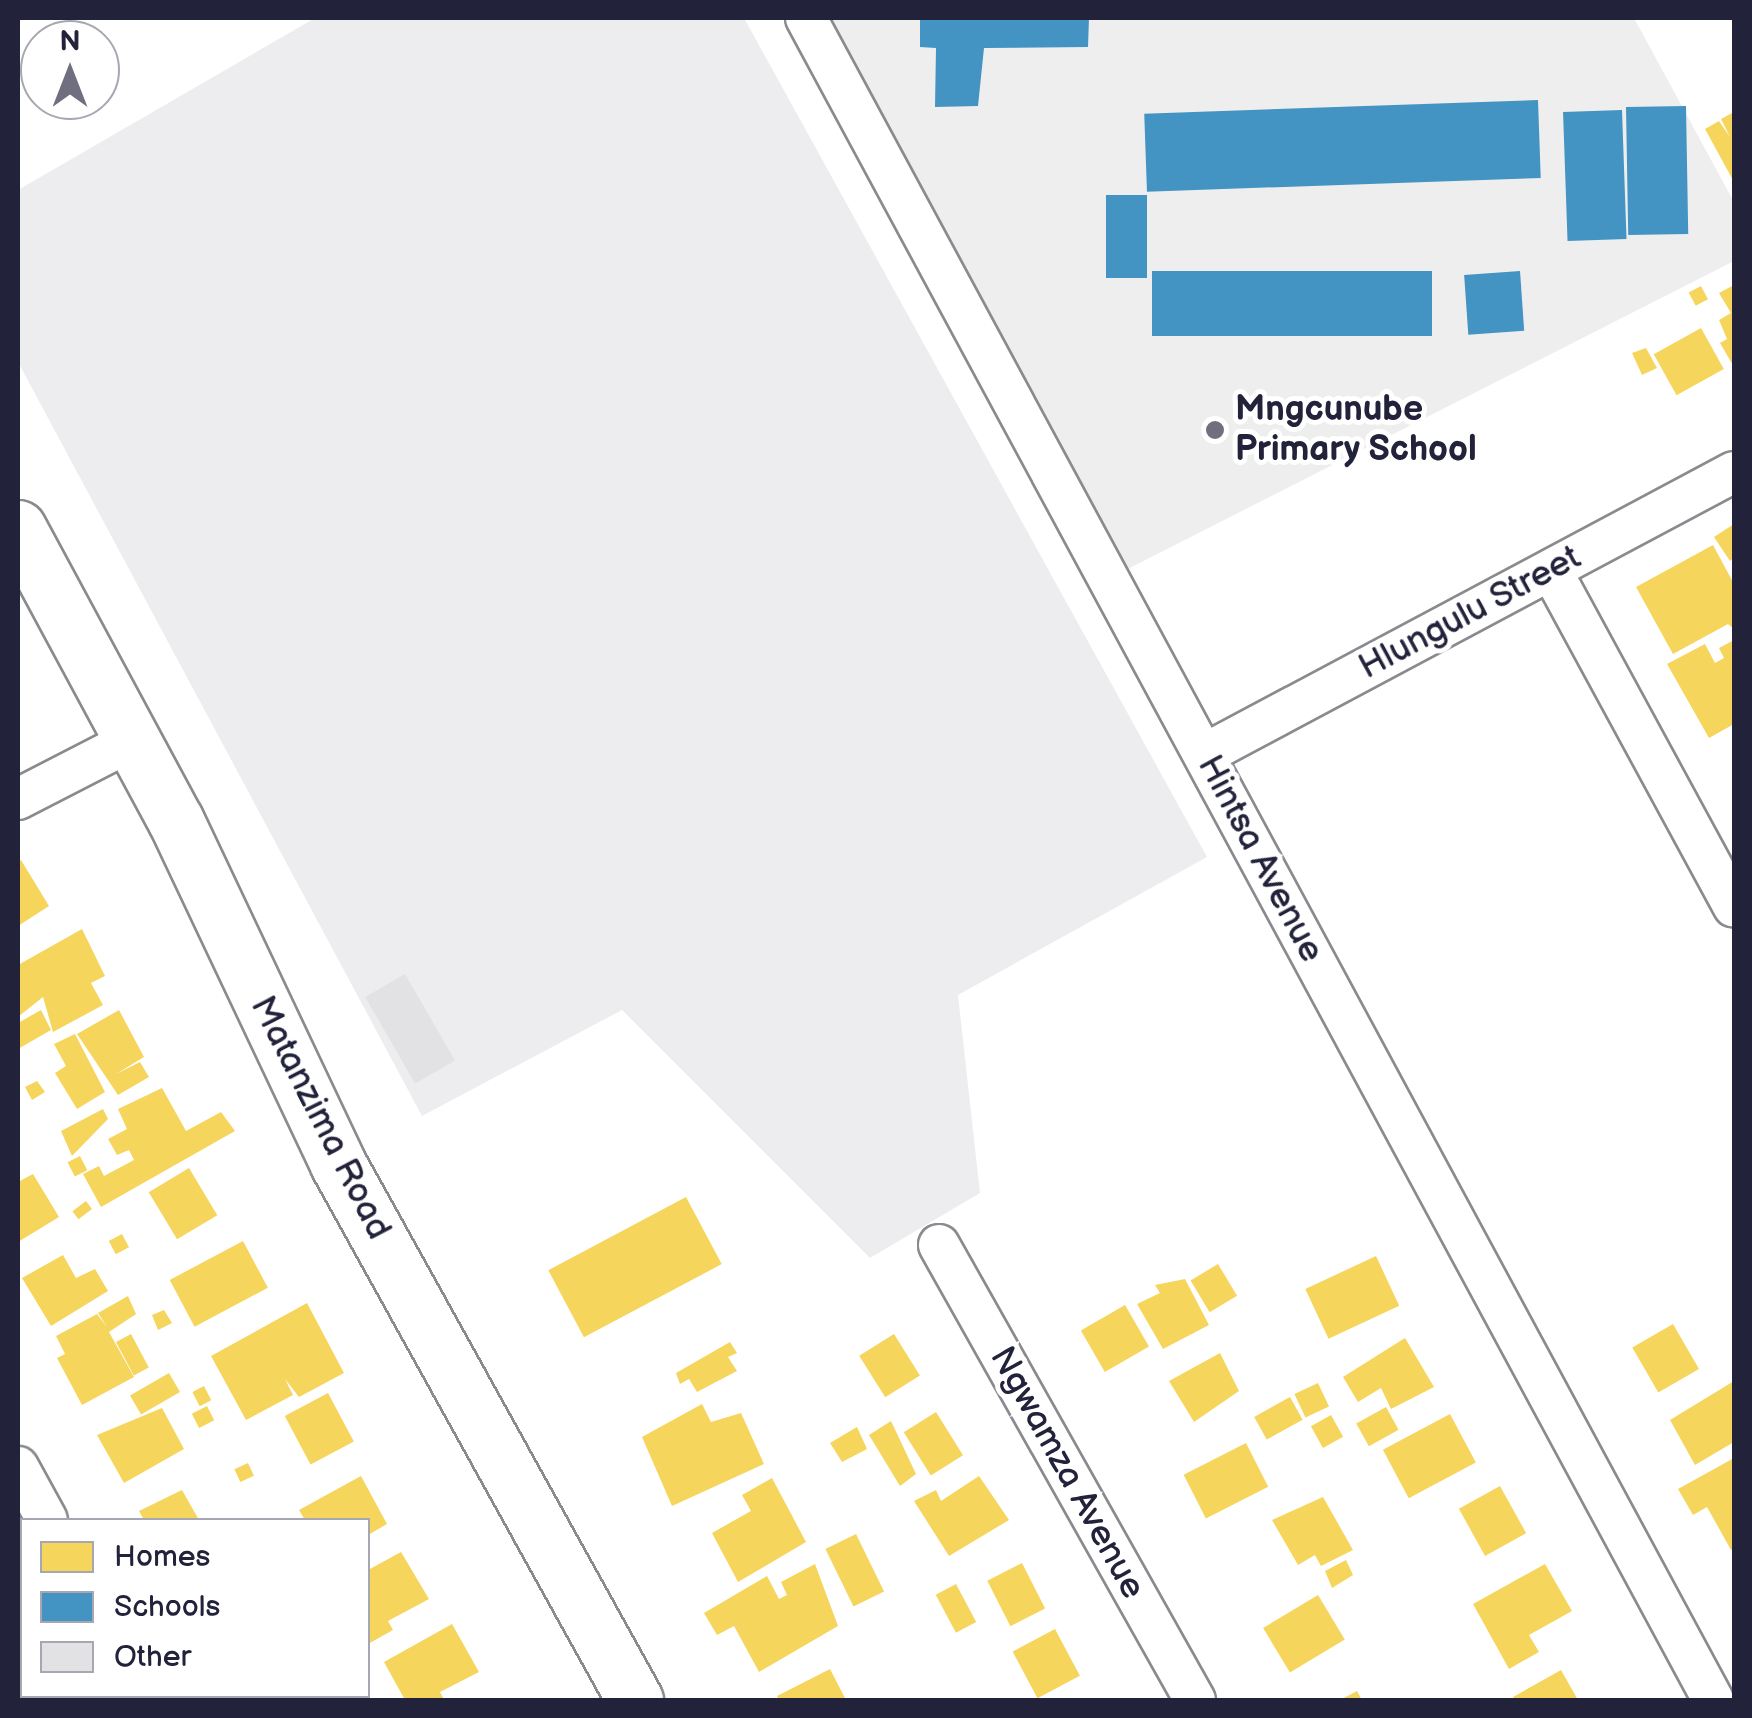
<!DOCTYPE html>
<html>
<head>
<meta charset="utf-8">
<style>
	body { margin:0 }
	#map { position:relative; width:1752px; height:1718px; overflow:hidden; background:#fff; font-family:"Balsamiq Sans",sans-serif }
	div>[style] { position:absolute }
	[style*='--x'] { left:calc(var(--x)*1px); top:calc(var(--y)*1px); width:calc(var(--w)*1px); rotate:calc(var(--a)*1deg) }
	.built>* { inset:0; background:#eeeeef }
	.green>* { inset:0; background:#ededef }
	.homes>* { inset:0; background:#f6d55c; transform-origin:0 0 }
	.schools>* { inset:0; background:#4393c3; transform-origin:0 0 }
	.building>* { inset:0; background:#e2e2e4; transform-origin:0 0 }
	.roads { filter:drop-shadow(2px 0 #8a8a8f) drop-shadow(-2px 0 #8a8a8f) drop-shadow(0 2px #8a8a8f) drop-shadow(0 -2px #8a8a8f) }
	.street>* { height:40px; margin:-20px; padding:0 20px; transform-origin:20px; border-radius:20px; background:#fff }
	.secondary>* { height:55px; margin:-27.5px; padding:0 27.5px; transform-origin:27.5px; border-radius:27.5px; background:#fff }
	.dots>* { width:28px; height:28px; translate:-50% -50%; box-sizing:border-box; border:5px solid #fff; border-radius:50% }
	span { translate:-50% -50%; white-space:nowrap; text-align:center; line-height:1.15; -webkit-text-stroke:10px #fff; paint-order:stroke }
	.poi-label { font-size:35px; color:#22223b; font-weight:700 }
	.left { translate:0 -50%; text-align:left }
	.street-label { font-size:35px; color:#22223b }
	.frame { position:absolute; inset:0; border:20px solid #22223b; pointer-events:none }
	.legend { position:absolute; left:20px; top:1518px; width:350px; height:180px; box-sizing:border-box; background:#fff; border:2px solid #a7a7b1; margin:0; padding:12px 18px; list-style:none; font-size:30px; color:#22223b }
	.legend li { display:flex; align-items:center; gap:20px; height:50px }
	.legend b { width:50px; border:2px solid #a7a7b1 }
	.north { position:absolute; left:20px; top:20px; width:100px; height:100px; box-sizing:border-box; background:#fff; border:2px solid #a7a7b1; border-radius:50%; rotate:0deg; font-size:28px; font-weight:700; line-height:40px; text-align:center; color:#22223b }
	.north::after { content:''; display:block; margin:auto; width:35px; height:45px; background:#6f6f80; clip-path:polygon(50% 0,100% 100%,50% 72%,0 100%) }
</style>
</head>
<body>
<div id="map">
	<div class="built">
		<i style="clip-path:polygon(806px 18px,1634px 18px,1734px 202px,1734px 261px,1110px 578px)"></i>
	</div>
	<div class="green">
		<i style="clip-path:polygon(315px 18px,744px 18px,1207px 857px,958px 995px,980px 1193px,870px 1258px,622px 1010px,422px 1116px,18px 362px,18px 190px)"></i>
	</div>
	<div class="homes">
		<i style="clip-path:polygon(1734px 112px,1734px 182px,1705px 129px,1719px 121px,1730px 137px,1721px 119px)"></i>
		<i style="clip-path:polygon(1734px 285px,1734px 367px,1720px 343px,1727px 339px,1719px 320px,1731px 313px,1719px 293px)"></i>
		<i style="left:1701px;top:286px;width:15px;height:14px;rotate:62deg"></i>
		<i style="left:1701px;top:328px;width:47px;height:54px;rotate:61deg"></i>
		<i style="clip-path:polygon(1646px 348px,1657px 368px,1642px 375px,1632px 353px)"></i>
		<i style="clip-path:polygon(1734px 524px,1734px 558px,1730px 561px,1714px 537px)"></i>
		<i style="clip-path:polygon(1713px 545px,1734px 584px,1734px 629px,1728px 624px,1673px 654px,1636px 587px)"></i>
		<i style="clip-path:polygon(1734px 640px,1734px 724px,1709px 738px,1667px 664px,1705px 644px,1715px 663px,1724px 658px,1719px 648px)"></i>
		<i style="clip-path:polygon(21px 860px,49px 906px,18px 926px,18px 862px)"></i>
		<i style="clip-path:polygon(82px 929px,105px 976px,91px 983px,103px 1005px,53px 1032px,43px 997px,18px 1017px,18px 965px)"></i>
		<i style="clip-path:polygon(41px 1010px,51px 1030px,18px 1049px,18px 1023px)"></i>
		<i style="clip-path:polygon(119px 1010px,144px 1057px,116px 1074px,140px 1062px,149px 1077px,118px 1095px,77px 1034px)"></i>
		<i style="clip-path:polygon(75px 1034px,105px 1092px,77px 1109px,55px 1073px,66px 1066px,54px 1044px)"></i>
		<i style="clip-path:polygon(37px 1081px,45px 1092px,32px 1100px,25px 1087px)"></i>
		<i style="clip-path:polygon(162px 1088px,186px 1131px,221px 1112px,235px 1131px,101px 1207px,83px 1174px,99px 1166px,104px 1176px,134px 1160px,129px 1150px,117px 1155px,108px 1139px,127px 1129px,118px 1109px)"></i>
		<i style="clip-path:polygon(103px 1109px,108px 1119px,72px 1156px,61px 1131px)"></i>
		<i style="left:80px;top:1156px;width:16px;height:14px;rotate:63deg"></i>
		<i style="left:189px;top:1168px;width:55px;height:47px;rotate:59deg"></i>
		<i style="clip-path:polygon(33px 1174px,59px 1217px,18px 1242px,18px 1182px)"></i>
		<i style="left:686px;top:1197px;width:76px;height:156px;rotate:62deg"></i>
		<i style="left:86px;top:1201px;width:10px;height:17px;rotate:53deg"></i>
		<i style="left:122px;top:1234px;width:15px;height:15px;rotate:62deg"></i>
		<i style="left:243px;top:1241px;width:53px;height:83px;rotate:62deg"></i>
		<i style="clip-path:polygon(63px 1255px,76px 1278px,95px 1269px,108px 1291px,51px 1326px,22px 1278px)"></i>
		<i style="left:1376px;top:1256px;width:55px;height:78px;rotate:65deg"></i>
		<i style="left:1218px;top:1264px;width:37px;height:32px;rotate:59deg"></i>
		<i style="clip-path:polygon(1185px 1279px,1209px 1325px,1163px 1349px,1137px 1304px,1160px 1293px,1155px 1285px)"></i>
		<i style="clip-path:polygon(128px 1296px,136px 1314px,109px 1332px,134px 1377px,82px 1405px,57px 1358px,65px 1354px,56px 1336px,97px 1314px,107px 1327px,98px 1313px)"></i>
		<i style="clip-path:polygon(307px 1303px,344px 1373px,299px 1397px,285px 1379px,293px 1395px,246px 1420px,211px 1356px)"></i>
		<i style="left:1125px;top:1305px;width:48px;height:51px;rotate:60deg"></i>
		<i style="clip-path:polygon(164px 1310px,172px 1323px,158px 1330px,152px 1315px)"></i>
		<i style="left:1673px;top:1324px;width:52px;height:47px;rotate:60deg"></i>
		<i style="left:131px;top:1334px;width:38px;height:17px;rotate:62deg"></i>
		<i style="left:894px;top:1334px;width:49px;height:41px;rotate:58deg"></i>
		<i style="clip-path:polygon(1405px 1338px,1434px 1387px,1391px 1409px,1381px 1388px,1358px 1402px,1343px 1377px)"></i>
		<i style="clip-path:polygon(730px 1342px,737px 1353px,728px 1357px,737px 1371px,697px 1392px,689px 1379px,680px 1384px,676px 1373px)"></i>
		<i style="clip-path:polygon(1220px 1353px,1239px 1391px,1194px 1422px,1169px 1381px)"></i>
		<i style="left:169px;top:1373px;width:22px;height:45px;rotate:60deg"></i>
		<i style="clip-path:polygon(1734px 1381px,1734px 1442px,1695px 1465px,1670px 1420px)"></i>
		<i style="left:1318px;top:1383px;width:26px;height:26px;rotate:65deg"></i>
		<i style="left:204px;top:1386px;width:16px;height:13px;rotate:63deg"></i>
		<i style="left:328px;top:1393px;width:55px;height:49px;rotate:62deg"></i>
		<i style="left:1290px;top:1397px;width:26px;height:41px;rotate:61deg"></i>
		<i style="clip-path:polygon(702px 1404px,711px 1422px,741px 1413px,764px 1464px,672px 1506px,642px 1437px)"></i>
		<i style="left:207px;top:1406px;width:16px;height:17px;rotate:63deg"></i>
		<i style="left:1386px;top:1407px;width:26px;height:34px;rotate:61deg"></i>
		<i style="clip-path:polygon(162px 1408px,184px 1449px,124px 1483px,97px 1435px)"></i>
		<i style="left:936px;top:1412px;width:51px;height:38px;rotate:58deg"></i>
		<i style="left:1450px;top:1414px;width:55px;height:76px;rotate:62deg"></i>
		<i style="left:1331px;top:1415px;width:25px;height:23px;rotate:61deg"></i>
		<i style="clip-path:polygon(891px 1421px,916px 1474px,900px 1486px,869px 1435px)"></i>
		<i style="clip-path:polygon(857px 1427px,867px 1449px,842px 1462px,830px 1443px)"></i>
		<i style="left:1246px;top:1443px;width:49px;height:70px;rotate:63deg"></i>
		<i style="clip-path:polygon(1734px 1458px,1734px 1548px,1731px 1550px,1707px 1507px,1693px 1515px,1678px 1489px)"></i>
		<i style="left:248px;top:1463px;width:14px;height:15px;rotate:65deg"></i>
		<i style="clip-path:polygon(361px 1476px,387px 1524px,368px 1535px,368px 1520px,305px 1520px,299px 1510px)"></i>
		<i style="clip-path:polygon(979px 1476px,1009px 1520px,949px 1556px,914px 1501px,936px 1490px,941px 1501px)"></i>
		<i style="clip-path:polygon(772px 1478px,806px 1542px,738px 1582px,712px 1533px,751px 1511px,742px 1495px)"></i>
		<i style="left:1500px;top:1486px;width:54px;height:47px;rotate:61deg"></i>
		<i style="clip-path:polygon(182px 1490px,199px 1520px,144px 1520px,139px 1511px)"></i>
		<i style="clip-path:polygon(1323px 1497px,1353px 1550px,1321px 1566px,1315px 1555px,1298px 1565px,1272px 1520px)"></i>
		<i style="left:856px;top:1534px;width:64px;height:34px;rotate:64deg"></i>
		<i style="clip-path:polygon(401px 1552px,429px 1599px,388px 1621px,393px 1630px,368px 1644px,368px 1570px)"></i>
		<i style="clip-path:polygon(1346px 1560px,1353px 1575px,1332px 1588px,1325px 1571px)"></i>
		<i style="left:1022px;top:1563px;width:51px;height:39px;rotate:63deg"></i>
		<i style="clip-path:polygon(815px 1564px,838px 1626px,759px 1672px,734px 1626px,717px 1635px,704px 1613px,767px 1576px,779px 1599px,787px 1595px,781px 1582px)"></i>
		<i style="clip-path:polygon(1545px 1564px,1572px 1611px,1529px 1635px,1539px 1652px,1509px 1669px,1473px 1604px)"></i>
		<i style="left:956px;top:1584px;width:43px;height:23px;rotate:62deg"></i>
		<i style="left:1318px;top:1595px;width:52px;height:64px;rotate:59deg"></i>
		<i style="clip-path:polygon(452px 1624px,479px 1672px,440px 1692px,444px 1700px,405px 1700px,384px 1662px)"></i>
		<i style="left:1055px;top:1629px;width:53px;height:48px;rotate:62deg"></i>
		<i style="clip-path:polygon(830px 1669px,846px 1700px,779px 1700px,777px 1696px)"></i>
		<i style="clip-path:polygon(1561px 1670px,1578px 1700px,1515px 1700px,1513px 1697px)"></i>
		<i style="clip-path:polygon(1357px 1691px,1362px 1700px,1340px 1700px)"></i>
		<i style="clip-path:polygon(53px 1696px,82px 1696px,84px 1700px,43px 1700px)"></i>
	</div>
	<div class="schools">
		<i style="clip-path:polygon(920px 18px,1089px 18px,1088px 47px,984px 48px,978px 106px,935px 107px,936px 48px,920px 47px)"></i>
		<i style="left:1538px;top:100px;width:78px;height:394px;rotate:88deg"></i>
		<i style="left:1686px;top:106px;width:128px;height:60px;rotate:89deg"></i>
		<i style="left:1622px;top:110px;width:129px;height:59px;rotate:88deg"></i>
		<i style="left:1147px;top:195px;width:83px;height:41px;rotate:90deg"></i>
		<i style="left:1432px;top:271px;width:65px;height:280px;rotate:90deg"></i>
		<i style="left:1520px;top:271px;width:60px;height:56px;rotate:86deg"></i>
	</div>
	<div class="building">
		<i style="left:405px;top:974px;width:100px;height:46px;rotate:60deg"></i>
	</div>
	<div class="roads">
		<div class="street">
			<i style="--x:806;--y:18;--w:1911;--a:61.66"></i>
			<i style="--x:1551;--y:570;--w:383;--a:61.5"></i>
			<i style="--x:1205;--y:754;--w:599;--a:-28.06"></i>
			<i style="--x:18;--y:799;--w:129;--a:-27.2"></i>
			<i style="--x:939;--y:1245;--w:522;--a:60.64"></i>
			<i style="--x:18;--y:1467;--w:60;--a:61.3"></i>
			<i style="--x:144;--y:1696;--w:5;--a:53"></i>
		</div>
		<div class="secondary">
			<i style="--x:18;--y:528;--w:333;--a:61.7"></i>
			<i style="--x:176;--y:821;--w:379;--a:64.7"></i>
			<i style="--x:338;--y:1164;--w:613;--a:61.01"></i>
		</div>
	</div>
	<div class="dots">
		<i style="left:1215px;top:430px;background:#6f6f80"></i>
	</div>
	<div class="poi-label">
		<span class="left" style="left:1235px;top:430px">Mngcunube<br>Primary School</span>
	</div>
	<div class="street-label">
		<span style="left:1470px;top:613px;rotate:-28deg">Hlungulu Street</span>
		<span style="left:1260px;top:859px;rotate:62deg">Hintsa Avenue</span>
		<span style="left:320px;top:1118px;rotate:63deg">Matanzima Road</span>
		<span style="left:1067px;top:1473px;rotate:61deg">Ngwamza Avenue</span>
	</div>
	<div class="frame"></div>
	<ul class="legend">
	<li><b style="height:28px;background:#f6d55c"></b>Homes</li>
	<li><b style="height:28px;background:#4393c3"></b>Schools</li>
	<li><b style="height:28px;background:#e2e2e4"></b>Other</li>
	</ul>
	<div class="north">N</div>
</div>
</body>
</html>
